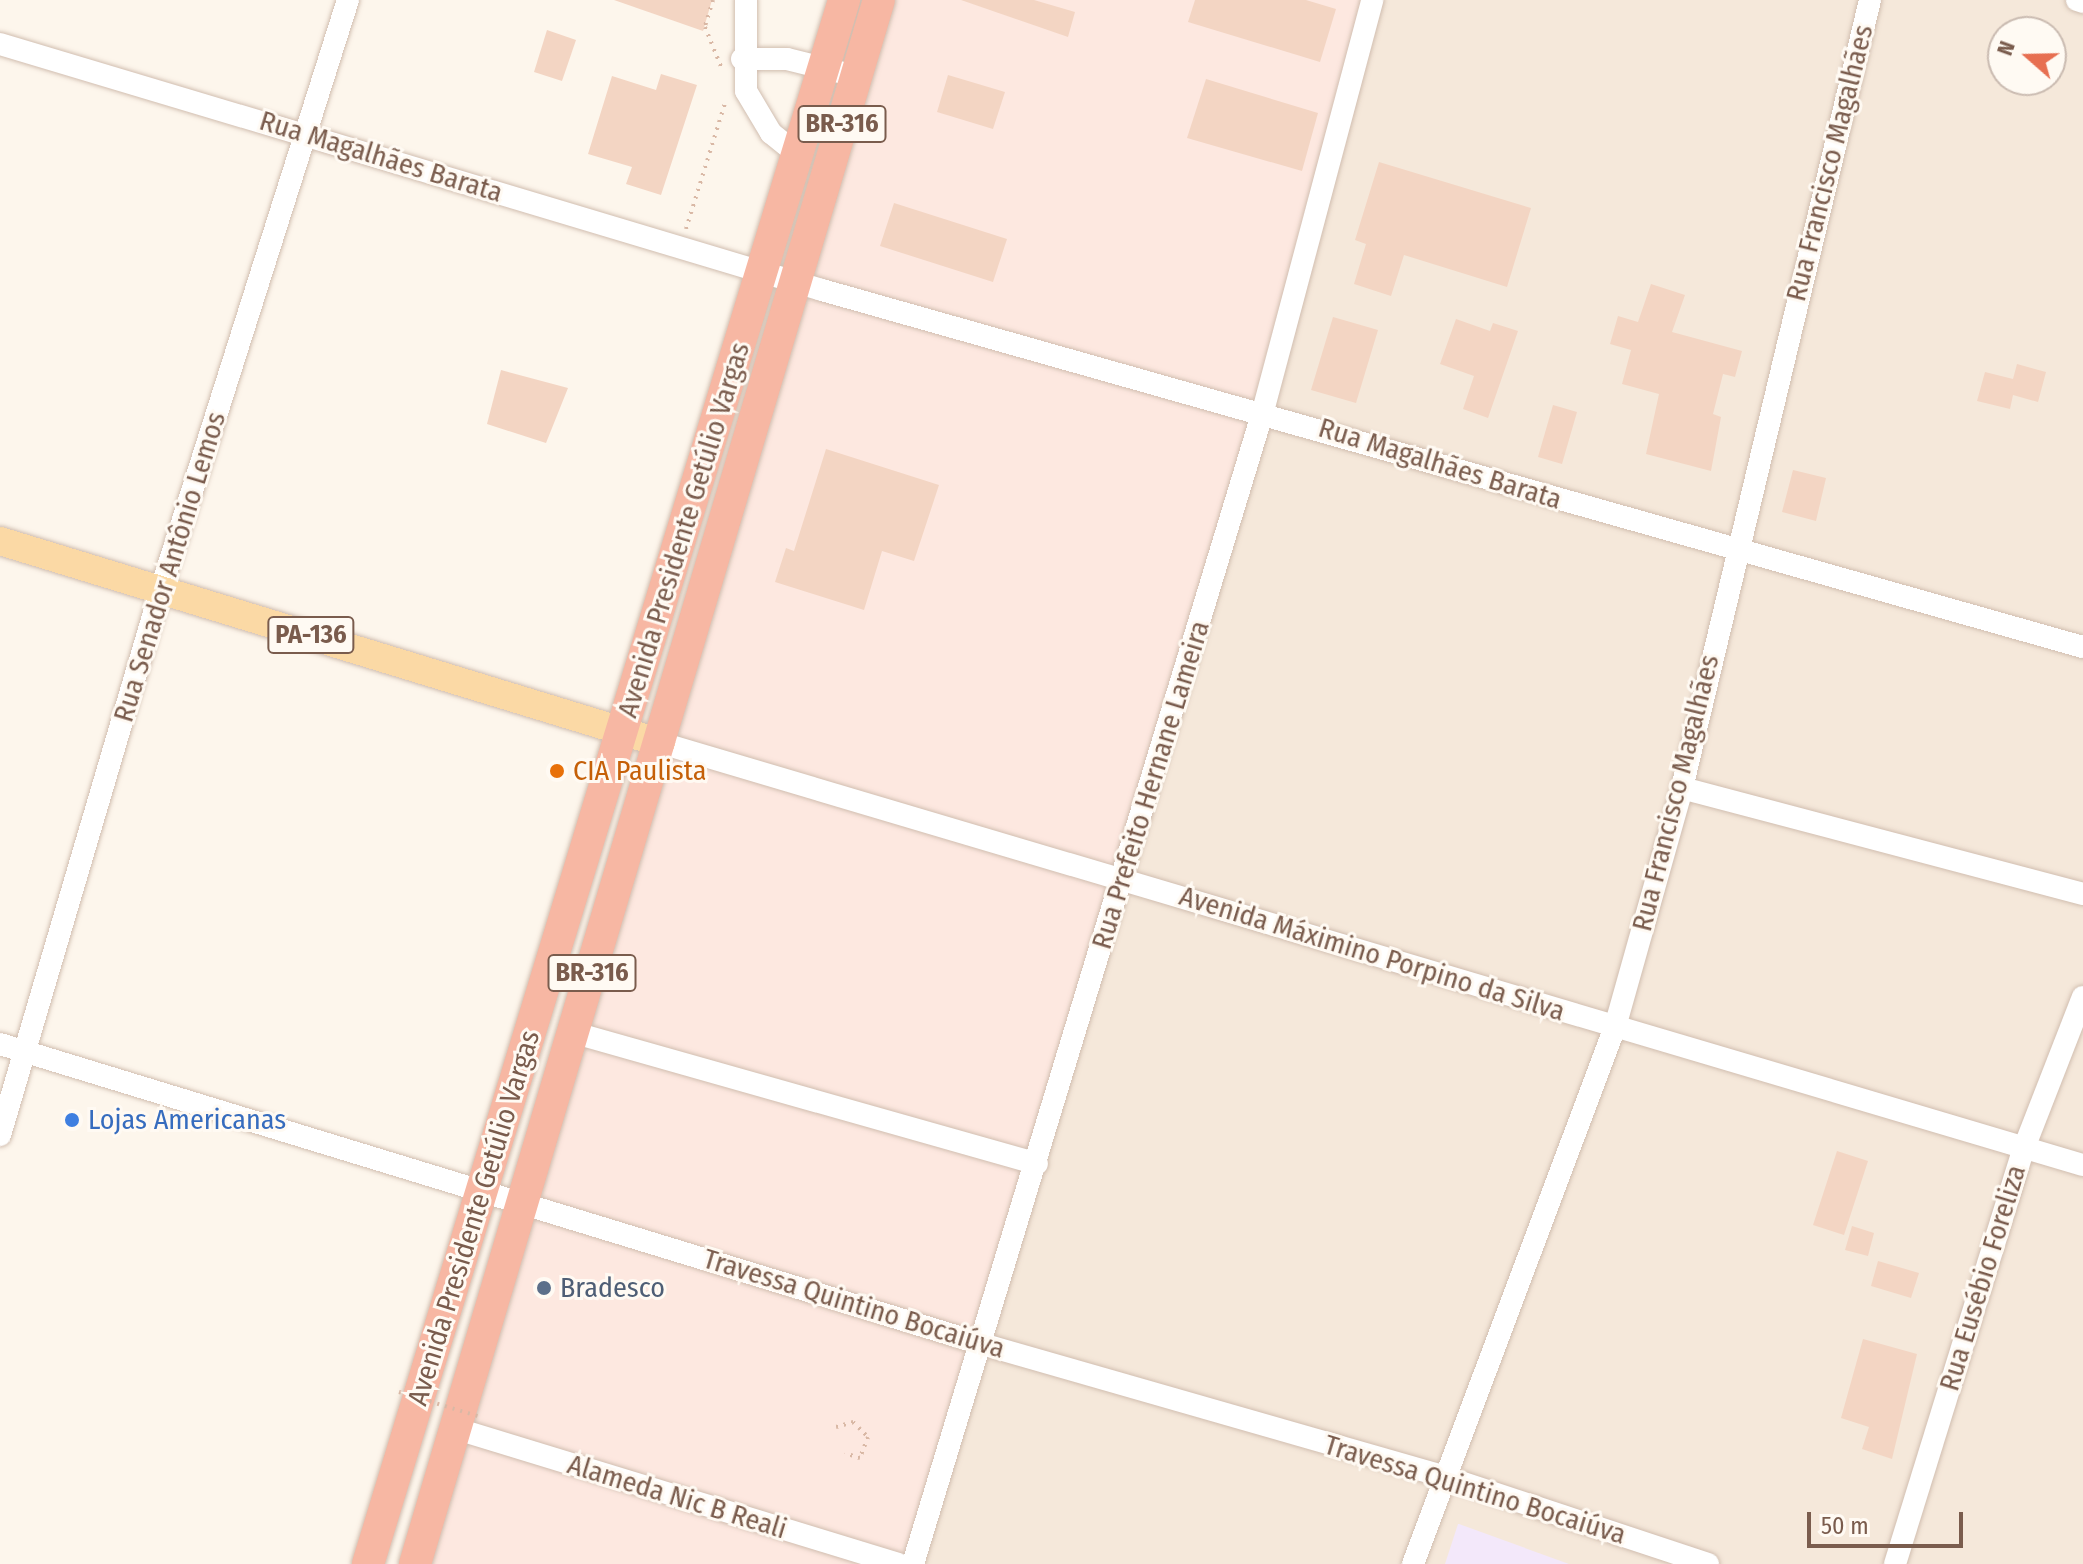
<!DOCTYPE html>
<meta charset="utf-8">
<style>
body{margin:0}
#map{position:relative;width:2083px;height:1564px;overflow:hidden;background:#fdf6ec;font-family:"Fira Sans Condensed",sans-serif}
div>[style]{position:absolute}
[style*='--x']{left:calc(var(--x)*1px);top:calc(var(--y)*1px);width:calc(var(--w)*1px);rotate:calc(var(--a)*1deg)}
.residential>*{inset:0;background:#f5e8da}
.commercial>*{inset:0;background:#fde8e0}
.education>*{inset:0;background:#f3e8fa}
.building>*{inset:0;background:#f3d5c3}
.path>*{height:4px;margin-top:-2px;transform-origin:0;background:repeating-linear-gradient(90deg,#d9b8a5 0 2px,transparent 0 8px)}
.roads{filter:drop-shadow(0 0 2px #d1beb0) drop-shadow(0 0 2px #d1beb0)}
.minor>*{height:22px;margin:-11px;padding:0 11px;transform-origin:11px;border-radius:11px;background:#fff}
.major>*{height:28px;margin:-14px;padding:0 14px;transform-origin:14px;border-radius:14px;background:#fbd9a5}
.highway>*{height:32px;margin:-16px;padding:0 16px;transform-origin:16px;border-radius:16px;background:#f7b7a3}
.path-bridge>*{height:4px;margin-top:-2px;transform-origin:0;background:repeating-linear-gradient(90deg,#d9b8a5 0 2px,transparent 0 8px)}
.dots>*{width:22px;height:22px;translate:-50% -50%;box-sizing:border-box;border:4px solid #fffaf3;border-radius:50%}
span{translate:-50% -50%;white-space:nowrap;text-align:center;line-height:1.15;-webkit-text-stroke:6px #fffaf3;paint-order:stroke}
.shield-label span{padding:2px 6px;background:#fffaf3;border:2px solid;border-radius:6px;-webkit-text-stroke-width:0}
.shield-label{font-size:26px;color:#7a5c4d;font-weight:700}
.street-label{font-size:28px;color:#7a5c4d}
.food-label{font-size:28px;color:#c56008}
.left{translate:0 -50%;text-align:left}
.shop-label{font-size:28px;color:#366cbe}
.service-label{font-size:28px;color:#4e5e75}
.north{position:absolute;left:1987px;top:16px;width:80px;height:80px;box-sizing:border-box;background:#fffaf3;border:2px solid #cabbb1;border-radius:50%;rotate:290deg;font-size:22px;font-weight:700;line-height:32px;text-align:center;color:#7a5c4d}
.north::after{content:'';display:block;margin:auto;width:28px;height:36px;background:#e76f51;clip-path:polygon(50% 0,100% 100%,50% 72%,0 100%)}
.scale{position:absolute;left:1807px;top:1512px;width:156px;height:36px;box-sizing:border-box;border:4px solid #7a5c4d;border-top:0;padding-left:10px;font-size:24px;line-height:28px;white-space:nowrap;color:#7a5c4d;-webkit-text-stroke:6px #fffaf3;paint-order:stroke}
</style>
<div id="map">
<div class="residential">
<div style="clip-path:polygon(evenodd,1363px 0,2083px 0,2083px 1564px,913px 1564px,1363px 0,2003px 32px,2051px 32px,2051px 80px,2003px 80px,2003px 32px)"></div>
</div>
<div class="commercial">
<div style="clip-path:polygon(895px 0,1371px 0,1259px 423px,914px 1564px,414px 1564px)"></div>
</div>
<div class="education">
<div style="clip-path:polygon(1458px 1524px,1459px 1524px,1569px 1564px,1445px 1564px)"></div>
</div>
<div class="building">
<div style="clip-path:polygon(614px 0,712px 0,703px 31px)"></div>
<div style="clip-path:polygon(961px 0,1034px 0,1075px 12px,1068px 37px)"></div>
<div style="clip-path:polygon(1195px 0,1306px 0,1336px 9px,1320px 62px,1188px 22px)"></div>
<div style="clip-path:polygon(547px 30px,576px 40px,562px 81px,534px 72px)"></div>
<div style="clip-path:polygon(661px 74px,697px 85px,661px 195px,626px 184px,632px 167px,588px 154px,612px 76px,656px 90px)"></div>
<div style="clip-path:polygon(948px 75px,1005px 92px,993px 129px,937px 112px)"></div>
<div style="clip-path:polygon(1206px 79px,1318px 113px,1302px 171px,1187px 138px)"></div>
<div style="clip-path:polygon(1379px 162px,1531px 208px,1507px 287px,1404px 255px,1391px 296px,1354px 284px,1366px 244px,1355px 240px)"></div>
<div style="clip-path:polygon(894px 203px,1007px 239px,993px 282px,880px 246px)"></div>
<div style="clip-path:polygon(1651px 284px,1685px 295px,1672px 332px,1742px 351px,1735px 377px,1723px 374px,1713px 414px,1721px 417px,1711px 471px,1646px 454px,1659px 394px,1622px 384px,1631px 350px,1610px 344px,1618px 316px,1638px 322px)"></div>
<div style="clip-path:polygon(1333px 317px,1378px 330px,1356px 403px,1311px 390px)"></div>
<div style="clip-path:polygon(1456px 319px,1490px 331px,1493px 323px,1518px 331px,1488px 418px,1463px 409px,1474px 376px,1440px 364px)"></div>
<div style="clip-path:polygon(2017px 364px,2046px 372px,2038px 402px,2013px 395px,2010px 409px,1977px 401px,1985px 372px,2013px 379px)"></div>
<div style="clip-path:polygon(501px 370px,568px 388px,546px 443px,487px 424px)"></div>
<div style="clip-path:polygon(1553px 405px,1577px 412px,1562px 464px,1538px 457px)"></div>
<div style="clip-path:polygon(826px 449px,939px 485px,914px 561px,882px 551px,864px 610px,775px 582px,786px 548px,794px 551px)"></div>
<div style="clip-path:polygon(1793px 470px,1826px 478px,1816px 521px,1782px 512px)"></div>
<div style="clip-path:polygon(1837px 1151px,1868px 1161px,1844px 1235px,1813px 1225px)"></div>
<div style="clip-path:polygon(1852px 1226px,1874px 1233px,1868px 1256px,1845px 1250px)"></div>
<div style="clip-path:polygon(1878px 1261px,1919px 1273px,1911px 1298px,1871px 1286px)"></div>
<div style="clip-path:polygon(1863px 1339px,1917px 1354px,1892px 1459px,1862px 1449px,1869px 1427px,1841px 1418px)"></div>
</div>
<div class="path">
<div style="--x:713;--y:0;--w:28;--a:107"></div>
<div style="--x:705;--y:27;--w:45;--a:68"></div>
<div style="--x:686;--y:229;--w:135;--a:-72.8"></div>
<div style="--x:836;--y:1427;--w:18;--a:-16"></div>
<div style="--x:853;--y:1422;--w:21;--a:45"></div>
<div style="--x:868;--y:1437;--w:22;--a:111"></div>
<div style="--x:860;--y:1458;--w:16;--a:-162"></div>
</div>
<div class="roads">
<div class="minor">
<div style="--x:746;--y:0;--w:91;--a:90"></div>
<div style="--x:746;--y:91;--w:49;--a:59.2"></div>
<div style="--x:771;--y:133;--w:35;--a:39"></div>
<div style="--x:2077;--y:0;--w:6;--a:18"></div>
<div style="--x:0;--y:44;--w:858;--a:16.66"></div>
<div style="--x:822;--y:290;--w:1311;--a:15.81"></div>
<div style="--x:742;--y:59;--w:45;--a:0"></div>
<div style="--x:787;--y:59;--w:70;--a:14"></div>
<div style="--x:661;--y:743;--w:1483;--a:16.53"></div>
<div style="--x:1682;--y:788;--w:415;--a:14.8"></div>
<div style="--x:575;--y:1033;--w:480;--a:15.8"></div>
<div style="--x:0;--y:1044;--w:1027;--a:16.99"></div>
<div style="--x:982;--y:1344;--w:482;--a:16"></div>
<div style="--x:1445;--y:1477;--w:277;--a:18.3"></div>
<div style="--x:0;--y:1135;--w:569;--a:-73.57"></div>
<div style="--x:161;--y:589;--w:618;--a:-72.39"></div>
<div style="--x:457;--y:1429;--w:461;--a:17"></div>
<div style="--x:913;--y:1564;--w:1205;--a:-73.11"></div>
<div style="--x:1263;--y:411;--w:425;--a:-75.1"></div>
<div style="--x:1413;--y:1564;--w:574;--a:-69.39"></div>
<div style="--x:1615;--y:1027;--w:248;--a:-74.3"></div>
<div style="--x:1682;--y:788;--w:810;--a:-76.58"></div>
<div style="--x:1895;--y:1564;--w:436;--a:-72.8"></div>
<div style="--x:2024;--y:1148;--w:162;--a:-68.7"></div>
</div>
<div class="major">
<div style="--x:0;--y:541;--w:691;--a:16.99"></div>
</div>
<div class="highway">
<div style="--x:368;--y:1564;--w:1635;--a:-73.07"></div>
<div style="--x:415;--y:1564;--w:1631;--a:-73.48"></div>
</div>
</div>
<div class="path-bridge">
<div style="--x:399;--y:1392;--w:86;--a:17"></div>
</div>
<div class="dots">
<div style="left:557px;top:771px;background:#e8710a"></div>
<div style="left:72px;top:1120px;background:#3f7fe0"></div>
<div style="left:544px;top:1288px;background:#5c6f8a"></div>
</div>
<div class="shield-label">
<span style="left:842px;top:124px">BR-316</span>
<span style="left:311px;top:635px">PA-136</span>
<span style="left:592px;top:973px">BR-316</span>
</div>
<div class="street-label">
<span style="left:381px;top:157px;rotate:17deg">Rua Magalhães Barata</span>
<span style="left:1830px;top:163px;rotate:-76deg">Rua Francisco Magalhães</span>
<span style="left:1440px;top:464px;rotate:17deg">Rua Magalhães Barata</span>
<span style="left:684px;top:530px;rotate:-73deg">Avenida Presidente Getúlio Vargas</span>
<span style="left:170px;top:567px;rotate:-73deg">Rua Senador Antônio Lemos</span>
<span style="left:1151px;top:785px;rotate:-73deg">Rua Prefeito Hernane Lameira</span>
<span style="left:1676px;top:793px;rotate:-76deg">Rua Francisco Magalhães</span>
<span style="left:1372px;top:954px;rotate:17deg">Avenida Máximino Porpino da Silva</span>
<span style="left:474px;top:1218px;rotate:-73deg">Avenida Presidente Getúlio Vargas</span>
<span style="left:1983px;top:1278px;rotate:-73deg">Rua Eusébio Foreliza</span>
<span style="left:854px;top:1304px;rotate:17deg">Travessa Quintino Bocaiúva</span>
<span style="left:1475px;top:1490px;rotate:17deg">Travessa Quintino Bocaiúva</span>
<span style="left:677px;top:1497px;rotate:17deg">Alameda Nic B Reali</span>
</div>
<div class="food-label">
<span class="left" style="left:573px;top:771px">CIA Paulista</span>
</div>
<div class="shop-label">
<span class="left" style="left:88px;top:1120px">Lojas Americanas</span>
</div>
<div class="service-label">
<span class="left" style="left:560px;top:1288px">Bradesco</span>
</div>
<div class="north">N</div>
<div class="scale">50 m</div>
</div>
